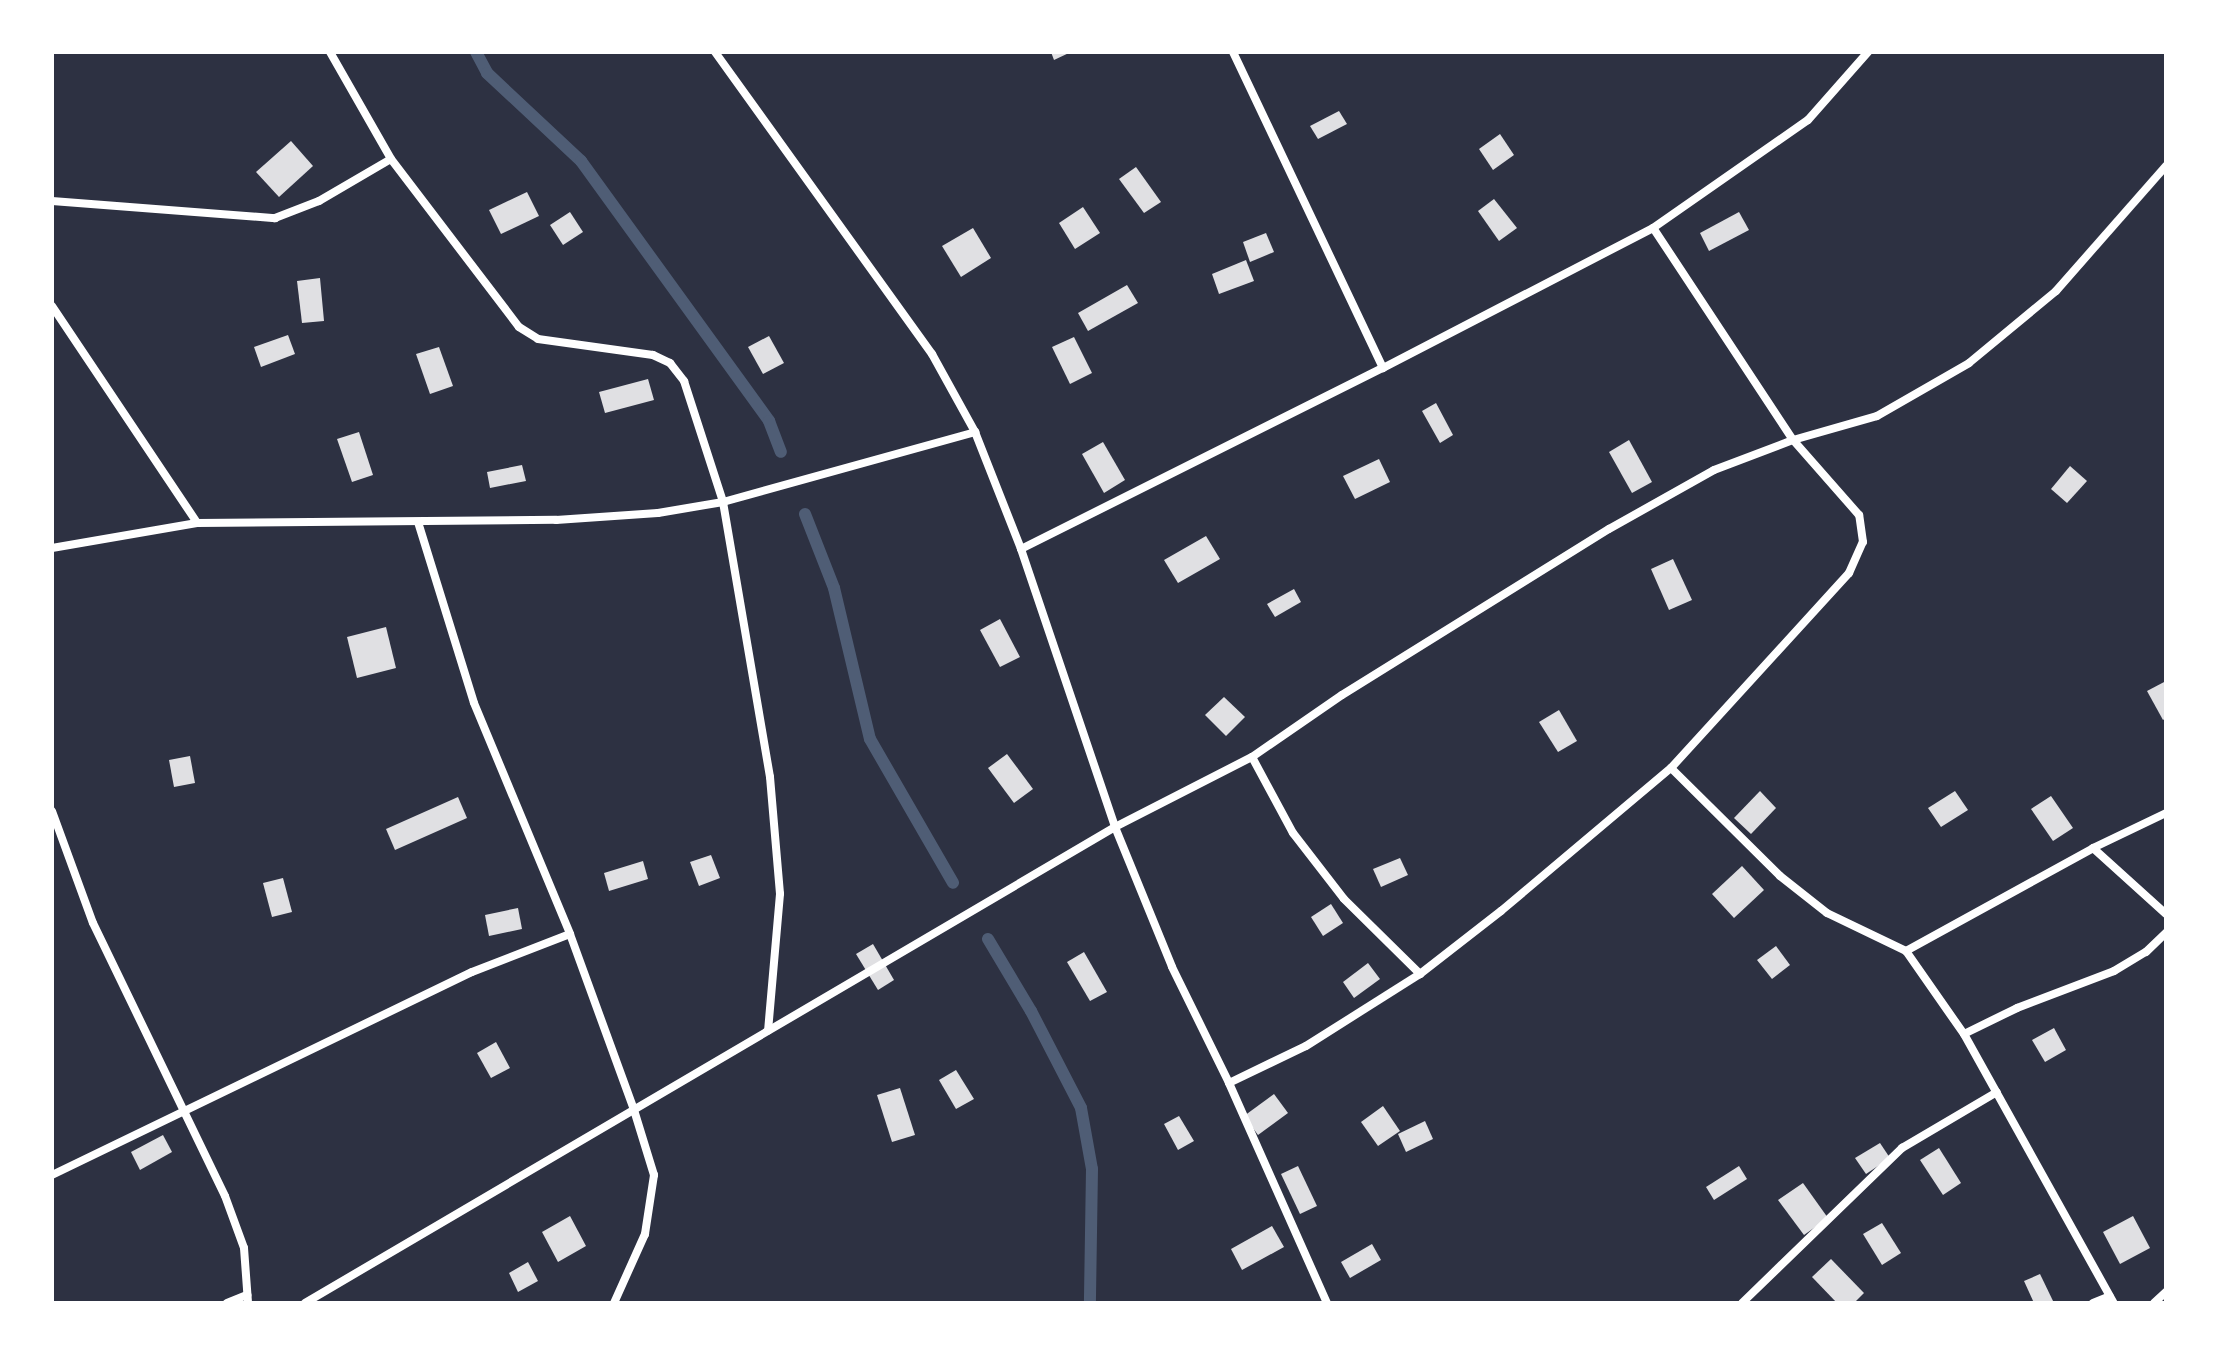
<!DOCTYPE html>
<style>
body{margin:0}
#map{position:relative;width:2218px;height:1355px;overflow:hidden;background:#2d3142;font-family:"Crimson Pro",serif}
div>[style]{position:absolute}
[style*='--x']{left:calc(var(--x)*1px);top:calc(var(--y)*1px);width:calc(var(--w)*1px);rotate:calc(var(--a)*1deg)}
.stream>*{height:12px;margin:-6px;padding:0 6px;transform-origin:6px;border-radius:6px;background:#4f5d75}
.building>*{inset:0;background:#e0e0e3}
.minor>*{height:8px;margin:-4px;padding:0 4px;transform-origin:4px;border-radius:4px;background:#fff}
span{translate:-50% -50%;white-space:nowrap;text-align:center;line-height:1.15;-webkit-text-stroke:6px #fff;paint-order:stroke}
.frame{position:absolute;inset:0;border:54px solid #fff;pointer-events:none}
</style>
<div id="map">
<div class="stream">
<div style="--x:476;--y:52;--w:24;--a:62"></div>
<div style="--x:487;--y:73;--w:129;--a:43.1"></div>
<div style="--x:581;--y:161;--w:321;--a:54.1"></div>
<div style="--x:769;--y:421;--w:33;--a:69"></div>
<div style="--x:805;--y:514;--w:79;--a:68.6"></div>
<div style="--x:834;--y:588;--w:155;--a:76.6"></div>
<div style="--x:870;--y:739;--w:166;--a:60"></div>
<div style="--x:988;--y:939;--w:84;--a:59.2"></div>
<div style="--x:1031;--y:1011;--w:109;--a:62.7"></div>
<div style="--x:1081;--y:1108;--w:62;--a:79.8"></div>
<div style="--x:1092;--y:1169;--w:134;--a:90.9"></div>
</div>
<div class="building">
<div style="clip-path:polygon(1051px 52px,1071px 52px,1054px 60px)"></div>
<div style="clip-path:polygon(1339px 111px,1347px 124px,1318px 139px,1310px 126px)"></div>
<div style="clip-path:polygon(1500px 134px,1514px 155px,1493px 170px,1479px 149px)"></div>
<div style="clip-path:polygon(291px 141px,313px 166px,279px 197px,256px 172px)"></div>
<div style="clip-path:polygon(1136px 167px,1161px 202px,1144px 213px,1119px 179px)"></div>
<div style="clip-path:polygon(527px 192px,539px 216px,501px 234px,489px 210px)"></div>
<div style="clip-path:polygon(1494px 199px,1517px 228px,1499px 241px,1478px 211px)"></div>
<div style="clip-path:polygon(1083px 207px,1100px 233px,1075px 249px,1059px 223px)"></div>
<div style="clip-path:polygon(570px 212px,583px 232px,563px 245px,550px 225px)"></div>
<div style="clip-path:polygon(1739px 212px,1749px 230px,1709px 251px,1700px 233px)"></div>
<div style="clip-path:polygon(973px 228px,991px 258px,961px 277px,942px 246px)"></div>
<div style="clip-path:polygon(1266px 233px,1274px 252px,1250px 262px,1243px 242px)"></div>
<div style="clip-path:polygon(1246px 260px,1254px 281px,1219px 294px,1212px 274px)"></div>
<div style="clip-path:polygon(320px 278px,324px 321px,302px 323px,297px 281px)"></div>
<div style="clip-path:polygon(1127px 285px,1138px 303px,1088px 331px,1078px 313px)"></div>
<div style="clip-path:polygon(288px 335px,295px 354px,261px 367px,254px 347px)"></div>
<div style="clip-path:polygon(769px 336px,784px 363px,763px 374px,748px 347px)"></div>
<div style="clip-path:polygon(1074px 337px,1092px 373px,1070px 384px,1052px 347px)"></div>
<div style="clip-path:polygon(439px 347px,453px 386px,430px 394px,416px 354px)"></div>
<div style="clip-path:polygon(648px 379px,654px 400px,605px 413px,599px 392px)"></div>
<div style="clip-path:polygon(1436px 403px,1453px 435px,1440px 443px,1422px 411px)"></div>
<div style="clip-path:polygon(359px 432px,373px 475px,352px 482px,337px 439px)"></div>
<div style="clip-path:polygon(1629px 440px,1652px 482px,1632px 493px,1609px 452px)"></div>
<div style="clip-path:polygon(1103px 442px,1125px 480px,1104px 493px,1082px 454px)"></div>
<div style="clip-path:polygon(1379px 459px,1390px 482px,1355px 499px,1343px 476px)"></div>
<div style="clip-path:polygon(522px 465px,526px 481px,490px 488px,487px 472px)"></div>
<div style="clip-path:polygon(2070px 466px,2087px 481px,2067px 503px,2051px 489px)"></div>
<div style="clip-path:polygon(1206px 536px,1220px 559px,1178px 583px,1164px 560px)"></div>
<div style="clip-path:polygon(1673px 559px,1692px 600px,1669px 610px,1651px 569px)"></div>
<div style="clip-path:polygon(1294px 589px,1301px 602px,1275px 617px,1267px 604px)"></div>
<div style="clip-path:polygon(1000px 619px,1020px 657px,1000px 667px,980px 630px)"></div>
<div style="clip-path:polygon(386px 627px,396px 668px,357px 678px,347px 637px)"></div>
<div style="clip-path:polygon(2166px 681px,2166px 718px,2163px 720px,2147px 691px)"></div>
<div style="clip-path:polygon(1224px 697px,1245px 717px,1226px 736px,1205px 715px)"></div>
<div style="clip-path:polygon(1559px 710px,1577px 741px,1558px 752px,1539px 722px)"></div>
<div style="clip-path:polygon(1007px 754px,1033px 789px,1014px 803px,988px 768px)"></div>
<div style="clip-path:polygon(190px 756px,195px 783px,174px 787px,169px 760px)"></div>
<div style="clip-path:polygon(1760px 791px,1776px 808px,1751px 834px,1734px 818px)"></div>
<div style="clip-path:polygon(1955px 791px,1968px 810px,1941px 827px,1928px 808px)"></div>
<div style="clip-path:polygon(2051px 796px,2073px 828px,2053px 841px,2031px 809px)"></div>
<div style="clip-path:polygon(458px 797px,467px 818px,395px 850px,386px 829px)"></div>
<div style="clip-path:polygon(711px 855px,720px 878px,699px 886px,690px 862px)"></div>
<div style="clip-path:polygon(1400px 858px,1408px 875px,1381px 887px,1373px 869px)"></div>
<div style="clip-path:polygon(643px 861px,648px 879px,609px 891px,604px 873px)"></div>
<div style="clip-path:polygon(1742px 866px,1764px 890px,1734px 918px,1712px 894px)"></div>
<div style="clip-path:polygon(283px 878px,292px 912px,272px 917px,263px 883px)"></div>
<div style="clip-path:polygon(1331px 904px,1343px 923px,1323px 936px,1311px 917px)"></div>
<div style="clip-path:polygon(518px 908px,522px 929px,489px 936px,485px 915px)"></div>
<div style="clip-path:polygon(873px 944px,894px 980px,878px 990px,856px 954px)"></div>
<div style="clip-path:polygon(1776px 946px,1790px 965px,1772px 979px,1757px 960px)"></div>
<div style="clip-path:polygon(1084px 952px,1107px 992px,1090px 1001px,1067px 962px)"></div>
<div style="clip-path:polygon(1368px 963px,1380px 979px,1354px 998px,1343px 982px)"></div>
<div style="clip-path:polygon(2054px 1028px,2066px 1050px,2045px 1062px,2032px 1040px)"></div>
<div style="clip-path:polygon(496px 1042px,510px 1068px,491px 1078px,477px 1053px)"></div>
<div style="clip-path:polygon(956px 1070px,974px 1099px,956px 1109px,939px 1080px)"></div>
<div style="clip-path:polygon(900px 1088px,915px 1135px,892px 1142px,877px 1095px)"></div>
<div style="clip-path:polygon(1274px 1094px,1288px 1113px,1258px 1135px,1244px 1116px)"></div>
<div style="clip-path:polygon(1383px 1106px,1400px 1131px,1378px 1146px,1361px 1122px)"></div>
<div style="clip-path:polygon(1179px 1116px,1194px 1141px,1178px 1150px,1164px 1124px)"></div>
<div style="clip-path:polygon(1425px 1121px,1433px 1139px,1406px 1152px,1398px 1134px)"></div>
<div style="clip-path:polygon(163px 1135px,172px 1152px,140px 1170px,131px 1152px)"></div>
<div style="clip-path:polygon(1880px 1143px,1890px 1158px,1866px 1174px,1855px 1158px)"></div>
<div style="clip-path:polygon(1939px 1148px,1961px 1183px,1943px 1195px,1920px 1160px)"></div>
<div style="clip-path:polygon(1298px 1166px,1317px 1206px,1300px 1214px,1281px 1174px)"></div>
<div style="clip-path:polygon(1739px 1166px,1747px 1179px,1714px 1200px,1706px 1187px)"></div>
<div style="clip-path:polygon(1803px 1183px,1828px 1218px,1804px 1235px,1778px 1200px)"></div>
<div style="clip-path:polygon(570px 1216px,586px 1246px,558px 1262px,542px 1232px)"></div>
<div style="clip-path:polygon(2133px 1216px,2150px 1248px,2120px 1264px,2103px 1232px)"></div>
<div style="clip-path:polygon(1882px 1223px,1901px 1253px,1882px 1265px,1863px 1234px)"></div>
<div style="clip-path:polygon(1272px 1226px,1284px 1247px,1242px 1270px,1231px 1249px)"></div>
<div style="clip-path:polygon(1372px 1244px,1381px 1260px,1350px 1278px,1341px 1262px)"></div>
<div style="clip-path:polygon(1831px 1259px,1864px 1293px,1854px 1303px,1837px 1303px,1812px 1277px)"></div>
<div style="clip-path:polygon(528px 1262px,538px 1281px,518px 1292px,509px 1273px)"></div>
<div style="clip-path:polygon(2040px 1274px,2054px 1303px,2034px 1303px,2024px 1281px)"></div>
</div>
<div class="minor">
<div style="--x:330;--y:52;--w:123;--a:60.3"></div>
<div style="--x:391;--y:159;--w:211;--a:52.7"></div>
<div style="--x:519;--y:327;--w:22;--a:32"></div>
<div style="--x:538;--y:339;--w:116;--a:7.9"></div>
<div style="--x:653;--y:355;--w:19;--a:25"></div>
<div style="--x:670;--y:363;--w:23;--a:52"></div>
<div style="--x:684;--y:381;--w:127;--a:72.1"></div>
<div style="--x:723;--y:502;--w:279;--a:80.3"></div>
<div style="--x:770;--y:777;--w:117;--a:85.1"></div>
<div style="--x:780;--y:894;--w:137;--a:95"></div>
<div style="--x:715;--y:52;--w:372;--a:54.3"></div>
<div style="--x:932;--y:354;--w:89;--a:61.1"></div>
<div style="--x:975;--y:432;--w:126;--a:68.5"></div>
<div style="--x:1021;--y:549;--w:293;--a:71.3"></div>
<div style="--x:1115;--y:827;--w:151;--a:67.8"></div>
<div style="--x:1172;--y:967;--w:129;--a:63.8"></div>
<div style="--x:1229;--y:1083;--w:241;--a:66"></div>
<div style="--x:1233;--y:52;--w:350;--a:64.6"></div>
<div style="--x:52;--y:201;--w:224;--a:4.4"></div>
<div style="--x:275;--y:218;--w:47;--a:-21.1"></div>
<div style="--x:319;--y:201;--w:83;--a:-30.3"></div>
<div style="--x:52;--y:306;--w:261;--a:56.2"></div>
<div style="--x:418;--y:522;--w:189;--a:72.8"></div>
<div style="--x:474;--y:703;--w:250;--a:67.4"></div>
<div style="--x:570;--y:934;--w:187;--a:70"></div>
<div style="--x:634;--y:1110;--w:68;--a:72.9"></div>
<div style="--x:654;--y:1175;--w:60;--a:98.7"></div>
<div style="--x:645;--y:1234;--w:76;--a:114.2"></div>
<div style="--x:52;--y:548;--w:147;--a:-9.8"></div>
<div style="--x:197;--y:523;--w:359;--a:-0.5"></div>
<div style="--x:556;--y:520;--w:102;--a:-3.9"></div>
<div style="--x:658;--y:513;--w:66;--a:-9.6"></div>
<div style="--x:723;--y:502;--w:262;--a:-15.5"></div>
<div style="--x:1021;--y:549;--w:405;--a:-26.6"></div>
<div style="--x:1383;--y:368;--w:304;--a:-27.4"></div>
<div style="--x:1653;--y:228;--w:189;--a:-34.9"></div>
<div style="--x:1808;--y:120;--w:91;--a:-48.6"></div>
<div style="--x:1252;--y:757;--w:86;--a:61.7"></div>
<div style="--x:1293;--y:833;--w:83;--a:52.3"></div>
<div style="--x:1344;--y:899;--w:107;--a:44.6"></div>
<div style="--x:1671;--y:768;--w:153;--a:44.7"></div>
<div style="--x:1780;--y:876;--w:60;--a:38.2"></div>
<div style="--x:1827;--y:913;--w:88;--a:25.7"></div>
<div style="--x:1906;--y:951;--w:101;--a:55.1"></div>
<div style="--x:1964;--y:1034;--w:308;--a:60.9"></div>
<div style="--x:52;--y:811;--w:119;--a:69.9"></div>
<div style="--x:93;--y:923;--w:303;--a:64.2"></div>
<div style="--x:225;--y:1196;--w:55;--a:69.9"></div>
<div style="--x:244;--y:1248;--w:55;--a:85.8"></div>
<div style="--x:2093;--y:848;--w:98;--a:42.1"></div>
<div style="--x:1906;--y:951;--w:213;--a:-28.8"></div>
<div style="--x:2093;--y:848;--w:81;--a:-25.6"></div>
<div style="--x:1964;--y:1034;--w:59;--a:-26.1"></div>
<div style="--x:2017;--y:1008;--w:104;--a:-20.9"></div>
<div style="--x:2114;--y:971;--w:37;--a:-31"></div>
<div style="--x:2146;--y:952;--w:28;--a:-44"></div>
<div style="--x:1229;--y:1083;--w:85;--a:-25.7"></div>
<div style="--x:1306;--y:1046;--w:135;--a:-32.3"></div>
<div style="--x:1420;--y:974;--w:103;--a:-37.9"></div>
<div style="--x:1501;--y:911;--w:222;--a:-40.1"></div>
<div style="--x:1671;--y:768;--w:264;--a:-47.6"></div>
<div style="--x:1849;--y:573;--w:34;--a:-66"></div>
<div style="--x:1863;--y:542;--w:27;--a:-98"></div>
<div style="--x:1859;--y:515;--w:100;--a:-131.3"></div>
<div style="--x:1793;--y:440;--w:254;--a:-123.4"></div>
<div style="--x:52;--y:1175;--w:466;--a:-25.8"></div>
<div style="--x:472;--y:972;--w:105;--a:-21.2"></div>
<div style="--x:227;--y:1303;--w:22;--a:-22"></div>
<div style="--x:305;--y:1303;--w:940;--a:-30.44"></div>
<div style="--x:1115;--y:827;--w:154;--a:-27.1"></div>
<div style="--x:1252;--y:757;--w:109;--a:-34.6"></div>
<div style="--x:1342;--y:695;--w:314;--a:-31.9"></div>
<div style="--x:1609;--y:529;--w:120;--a:-29.3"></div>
<div style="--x:1714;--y:470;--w:85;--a:-20.8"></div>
<div style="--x:1793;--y:440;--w:87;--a:-15.9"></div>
<div style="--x:1877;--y:416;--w:106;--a:-29.9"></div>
<div style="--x:1969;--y:363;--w:113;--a:-39.6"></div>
<div style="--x:2056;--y:291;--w:167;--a:-48.7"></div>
<div style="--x:1742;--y:1303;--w:223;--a:-44.1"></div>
<div style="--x:1902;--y:1148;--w:110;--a:-30.5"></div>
<div style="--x:2093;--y:1303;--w:18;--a:-22"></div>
<div style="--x:2154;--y:1303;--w:16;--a:-43"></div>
</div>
<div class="frame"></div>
</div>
